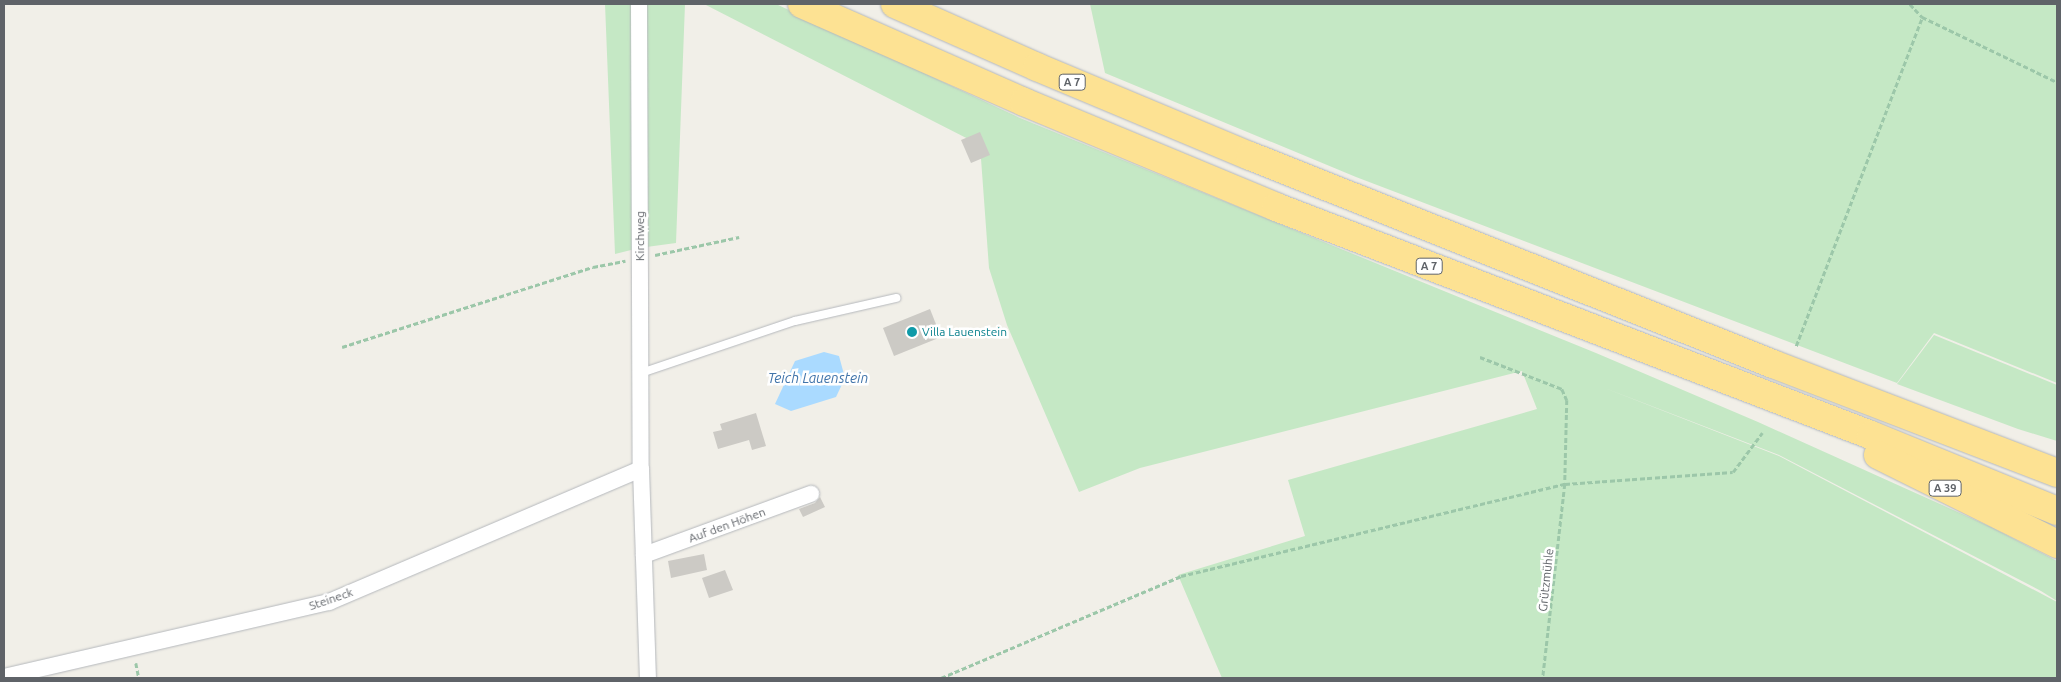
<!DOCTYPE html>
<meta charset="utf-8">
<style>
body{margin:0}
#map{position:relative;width:2061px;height:682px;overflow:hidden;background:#f1efe8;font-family:Ubuntu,sans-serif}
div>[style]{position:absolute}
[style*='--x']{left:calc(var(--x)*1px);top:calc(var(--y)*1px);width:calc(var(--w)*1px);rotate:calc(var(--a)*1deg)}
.green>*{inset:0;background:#c5e8c5}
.water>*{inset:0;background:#aadaff}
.building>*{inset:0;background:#cccac5}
.path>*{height:2.5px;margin-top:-1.25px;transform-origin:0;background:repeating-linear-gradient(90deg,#9cc7a9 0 5px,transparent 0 7.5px)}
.roads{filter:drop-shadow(0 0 1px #b5b8bc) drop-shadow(0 0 1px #b5b8bc)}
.service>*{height:8px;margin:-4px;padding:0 4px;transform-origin:4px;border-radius:4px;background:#fff}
.minor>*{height:16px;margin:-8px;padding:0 8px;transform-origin:8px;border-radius:8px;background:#fff}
.motorway>*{height:28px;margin:-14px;padding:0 14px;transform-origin:14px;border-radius:14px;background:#fde293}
.dots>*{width:14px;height:14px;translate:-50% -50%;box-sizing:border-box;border:2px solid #fff;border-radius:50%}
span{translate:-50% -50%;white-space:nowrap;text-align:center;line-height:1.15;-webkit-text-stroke:5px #fff;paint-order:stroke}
.shield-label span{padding:1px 4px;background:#fff;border:1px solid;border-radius:4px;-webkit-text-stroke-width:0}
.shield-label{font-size:11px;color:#5f6368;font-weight:700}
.street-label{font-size:12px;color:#5f6368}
.culture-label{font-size:12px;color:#0d838f}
.left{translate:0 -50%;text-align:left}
.water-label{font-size:14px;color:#4174aa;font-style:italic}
.frame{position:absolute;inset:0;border:5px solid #5f6368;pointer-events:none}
</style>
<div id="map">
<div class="green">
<div style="clip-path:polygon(605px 4px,685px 4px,676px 243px,639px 248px,615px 254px)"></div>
<div style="clip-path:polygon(704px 4px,776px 4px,1020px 118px,1596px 353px,1758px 422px,1991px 527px,2057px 561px,2057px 601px,2041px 591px,1779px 455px,1602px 387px,1779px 456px,2057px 602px,2057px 678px,1222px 678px,1178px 575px,1305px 536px,1288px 480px,1537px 409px,1522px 371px,1140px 468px,1079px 492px,1007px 325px,989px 268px,980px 145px)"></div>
<div style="clip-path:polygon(1090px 4px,2057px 4px,2057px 383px,1934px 333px,1897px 383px,1356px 177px,1105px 73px)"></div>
<div style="clip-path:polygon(1934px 335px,2057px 385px,2057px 441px,2018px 429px,1897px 384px)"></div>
</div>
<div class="water">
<div style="clip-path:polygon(824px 352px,839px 356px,845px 378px,836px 397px,791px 411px,775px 404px,795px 361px)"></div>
</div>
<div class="building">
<div style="clip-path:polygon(980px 132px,990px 155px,971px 163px,961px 140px)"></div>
<div style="clip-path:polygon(930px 309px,941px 337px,894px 356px,883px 328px)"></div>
<div style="clip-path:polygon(756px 413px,766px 446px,752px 450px,749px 440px,718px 449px,713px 432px,722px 430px,720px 424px)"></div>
<div style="clip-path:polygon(820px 497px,825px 507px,803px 517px,799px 509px,815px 503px)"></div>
<div style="clip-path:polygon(704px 554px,707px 570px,671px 578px,668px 561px)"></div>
<div style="clip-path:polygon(725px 570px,733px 590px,709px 598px,702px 578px)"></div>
</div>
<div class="path">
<div style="--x:1910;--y:4;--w:18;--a:47"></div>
<div style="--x:1922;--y:17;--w:150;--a:25.7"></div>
<div style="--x:655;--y:255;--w:86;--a:-12.1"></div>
<div style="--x:1796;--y:346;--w:352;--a:-69"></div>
<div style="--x:342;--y:347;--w:263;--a:-17.7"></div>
<div style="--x:593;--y:267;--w:33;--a:-11"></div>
<div style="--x:1480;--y:357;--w:88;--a:21.3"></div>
<div style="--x:1562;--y:389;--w:12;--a:66"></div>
<div style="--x:1567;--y:400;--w:84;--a:91.4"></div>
<div style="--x:1565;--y:484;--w:195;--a:96.5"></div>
<div style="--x:136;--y:663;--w:15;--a:79"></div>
<div style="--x:941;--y:678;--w:261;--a:-23"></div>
<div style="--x:1181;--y:576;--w:395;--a:-13.5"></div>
<div style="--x:1565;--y:484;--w:168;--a:-4.1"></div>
<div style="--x:1733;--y:472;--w:49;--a:-53.4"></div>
</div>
<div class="roads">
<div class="service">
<div style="--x:641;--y:373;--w:163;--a:-18.7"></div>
<div style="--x:795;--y:321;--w:104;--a:-12.8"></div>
</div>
<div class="minor">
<div style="--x:639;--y:4;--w:465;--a:89.8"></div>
<div style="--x:641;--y:469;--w:209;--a:88.1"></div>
<div style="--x:644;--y:555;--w:178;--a:-20.1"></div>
<div style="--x:4;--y:677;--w:334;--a:-13"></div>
<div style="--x:329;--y:602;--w:339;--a:-23.1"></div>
</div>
<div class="motorway">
<div style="--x:802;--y:4;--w:243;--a:23.8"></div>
<div style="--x:1024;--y:102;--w:273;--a:22.6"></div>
<div style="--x:1276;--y:207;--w:637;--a:20.97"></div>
<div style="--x:1871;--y:435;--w:201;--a:22.2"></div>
<div style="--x:895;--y:4;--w:155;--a:23.9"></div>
<div style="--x:1037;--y:67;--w:231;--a:22.7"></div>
<div style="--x:1250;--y:156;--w:563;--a:21.69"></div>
<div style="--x:1773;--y:364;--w:304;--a:21"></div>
<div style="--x:1878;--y:455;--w:200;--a:26.4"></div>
</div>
</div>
<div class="dots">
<div style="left:912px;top:332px;background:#0f9aa8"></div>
</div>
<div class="shield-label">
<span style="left:1072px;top:82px">A 7</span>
<span style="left:1429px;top:266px">A 7</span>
<span style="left:1945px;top:488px">A 39</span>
</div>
<div class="street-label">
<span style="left:640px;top:236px;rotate:-90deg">Kirchweg</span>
<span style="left:727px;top:525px;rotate:-20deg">Auf den Höhen</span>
<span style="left:1546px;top:580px;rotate:-84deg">Grützmühle</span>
<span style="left:331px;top:599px;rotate:-19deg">Steineck</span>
</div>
<div class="culture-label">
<span class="left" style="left:922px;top:332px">Villa Lauenstein</span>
</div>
<div class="water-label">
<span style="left:818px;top:378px">Teich Lauenstein</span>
</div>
<div class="frame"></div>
</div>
